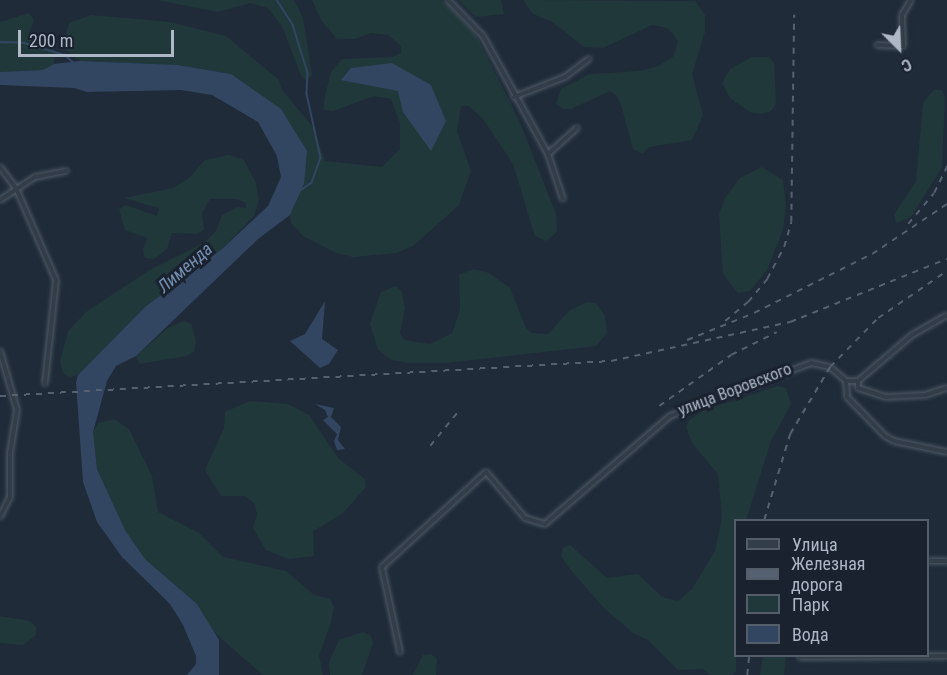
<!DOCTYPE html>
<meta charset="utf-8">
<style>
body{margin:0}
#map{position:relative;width:947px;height:675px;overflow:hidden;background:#1f2b39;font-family:"Roboto Condensed",sans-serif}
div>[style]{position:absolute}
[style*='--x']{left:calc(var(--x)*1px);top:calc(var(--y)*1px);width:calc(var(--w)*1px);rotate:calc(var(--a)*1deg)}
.green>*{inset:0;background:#21383a}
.water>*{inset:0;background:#324662}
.stream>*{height:1.5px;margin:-0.75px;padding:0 0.75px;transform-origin:0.75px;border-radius:0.75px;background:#324662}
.roads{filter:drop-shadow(0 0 2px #505a67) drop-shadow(0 0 2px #505a67)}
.street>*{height:4px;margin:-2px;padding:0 2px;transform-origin:2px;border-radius:2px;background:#333d49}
.rail>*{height:1.5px;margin-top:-0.75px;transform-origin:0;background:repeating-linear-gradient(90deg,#556171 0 6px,transparent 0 12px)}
span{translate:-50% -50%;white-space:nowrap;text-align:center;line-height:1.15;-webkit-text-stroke:6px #19222e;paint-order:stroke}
.street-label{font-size:16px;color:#adb7c6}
.water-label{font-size:18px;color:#748eb0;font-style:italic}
.legend{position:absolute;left:734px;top:519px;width:195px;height:138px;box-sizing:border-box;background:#19222e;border:2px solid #545e6b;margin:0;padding:8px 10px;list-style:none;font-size:18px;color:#adb7c6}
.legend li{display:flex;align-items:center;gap:12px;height:30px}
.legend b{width:30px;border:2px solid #545e6b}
.north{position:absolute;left:869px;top:18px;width:60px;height:60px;-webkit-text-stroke:4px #19222e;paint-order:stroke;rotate:156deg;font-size:16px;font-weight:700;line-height:24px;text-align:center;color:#adb7c6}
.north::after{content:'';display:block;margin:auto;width:21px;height:27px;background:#adb7c6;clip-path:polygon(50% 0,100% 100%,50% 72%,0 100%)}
.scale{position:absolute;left:18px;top:30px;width:156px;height:27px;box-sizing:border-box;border:3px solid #adb7c6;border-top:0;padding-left:8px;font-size:18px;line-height:21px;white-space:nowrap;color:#adb7c6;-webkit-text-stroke:4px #19222e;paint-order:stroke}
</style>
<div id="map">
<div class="green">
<div style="clip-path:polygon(157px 0,294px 0,303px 18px,312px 75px,307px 81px,301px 76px,283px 28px,268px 8px,250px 3px,218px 12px)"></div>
<div style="clip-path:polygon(312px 0,442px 0,475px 33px,519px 120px,556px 214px,557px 232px,546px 241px,535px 236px,513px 164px,483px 119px,469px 106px,461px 106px,457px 131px,471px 171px,459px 205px,413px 246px,396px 253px,353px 257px,336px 253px,303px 236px,291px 223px,290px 215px,304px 184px,231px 74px,178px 65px,80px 61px,62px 46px,69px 23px,91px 15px,170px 22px,226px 36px,279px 80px,282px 90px,313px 127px,325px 161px,382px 167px,400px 149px,400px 123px,391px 99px,374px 96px,333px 111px,324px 110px,324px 101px,331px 72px,342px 59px,393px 57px,401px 53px,401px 46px,388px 35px,371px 33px,355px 39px,337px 39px,321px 20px)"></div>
<div style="clip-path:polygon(458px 0,501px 0,504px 14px,476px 17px)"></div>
<div style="clip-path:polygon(523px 0,695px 1px,705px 15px,705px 32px,692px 74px,703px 115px,692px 140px,649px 147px,643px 154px,633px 149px,622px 108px,617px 96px,610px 91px,571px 109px,563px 109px,556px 104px,561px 89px,590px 74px,640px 71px,658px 66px,673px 57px,678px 41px,668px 28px,652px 25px,603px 48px,584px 47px,551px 21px,533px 14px)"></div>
<div style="clip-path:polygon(29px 13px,34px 20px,28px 36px,55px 50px,54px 64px,43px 70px,0 72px,0 22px)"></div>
<div style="clip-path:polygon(752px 57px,769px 57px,774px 63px,776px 104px,771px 111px,760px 114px,750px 112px,730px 98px,722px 83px,730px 69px)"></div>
<div style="clip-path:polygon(934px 90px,942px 90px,945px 98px,942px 167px,911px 217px,896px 223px,894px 215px,916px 181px,923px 103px)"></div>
<div style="clip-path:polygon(229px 155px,244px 160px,256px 183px,259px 200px,254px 216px,222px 249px,145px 307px,78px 375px,69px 377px,63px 373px,60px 362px,68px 331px,86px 312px,148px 271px,204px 243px,216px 231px,222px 215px,238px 207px,246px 208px,246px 203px,236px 199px,210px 199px,202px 213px,204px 230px,197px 234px,172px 233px,167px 249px,154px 259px,145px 258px,143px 250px,147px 238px,125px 230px,119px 209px,126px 205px,157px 216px,159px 208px,124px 198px,173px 188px,188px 179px,205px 160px)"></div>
<div style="clip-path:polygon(762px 167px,783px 180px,786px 204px,783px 230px,767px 270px,750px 291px,738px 293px,723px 274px,719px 214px,725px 198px,740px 178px)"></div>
<div style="clip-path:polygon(474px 269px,489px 273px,510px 288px,526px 328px,532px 333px,548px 334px,570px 310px,587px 302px,596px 303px,605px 316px,607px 333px,596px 346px,446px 363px,409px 363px,392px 360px,378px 350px,370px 324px,381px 292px,396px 286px,402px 292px,405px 308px,400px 333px,404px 340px,430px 344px,452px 333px,460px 309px,459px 275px)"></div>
<div style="clip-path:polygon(184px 321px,192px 325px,196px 342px,194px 351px,187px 356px,139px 364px,136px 356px,168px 328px)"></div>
<div style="clip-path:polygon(777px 386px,786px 388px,791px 404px,771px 441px,746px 520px,736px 520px,736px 671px,732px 675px,710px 675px,703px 669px,678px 670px,648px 640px,633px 633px,604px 608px,570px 569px,561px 556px,563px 548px,570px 545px,607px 578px,638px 574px,662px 597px,678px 601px,692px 589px,715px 551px,722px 517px,718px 474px,692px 443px,686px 427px,689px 420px,703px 411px)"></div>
<div style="clip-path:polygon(250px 401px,288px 404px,309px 415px,338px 458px,365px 479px,366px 487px,342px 514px,313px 531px,314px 556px,289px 559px,266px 550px,253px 528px,257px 514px,255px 504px,245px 496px,221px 496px,205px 470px,224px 428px,225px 412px)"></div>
<div style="clip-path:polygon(114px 419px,129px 429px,152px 476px,158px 512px,199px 533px,223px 557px,286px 571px,314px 595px,330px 599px,334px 607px,331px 623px,319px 655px,323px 675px,263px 675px,215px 633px,197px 604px,145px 559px,125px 530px,97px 469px,93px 432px,98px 423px)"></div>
<div style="clip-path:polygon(0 616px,30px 621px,36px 627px,36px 635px,23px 645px,0 643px)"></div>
<div style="clip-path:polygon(363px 632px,371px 636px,373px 643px,362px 675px,330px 675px,329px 662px,339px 640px)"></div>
<div style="clip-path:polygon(431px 654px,437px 659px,436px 675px,413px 675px,423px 655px)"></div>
<div style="clip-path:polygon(763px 656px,786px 656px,784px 675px,760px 675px)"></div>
</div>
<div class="water">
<div style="clip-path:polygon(80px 61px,178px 65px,231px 74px,281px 109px,307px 151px,304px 184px,290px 215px,258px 239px,136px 356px,116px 366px,107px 381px,93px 432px,97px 469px,125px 530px,145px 559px,197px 604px,219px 640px,219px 675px,187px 675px,196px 664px,196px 656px,183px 625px,170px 604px,122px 557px,97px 522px,83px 482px,76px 383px,78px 375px,145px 307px,222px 249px,268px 206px,281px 177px,277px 156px,258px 122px,212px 95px,181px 90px,87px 92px,74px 88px,0 85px,0 72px,43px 70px,54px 64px)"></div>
<div style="clip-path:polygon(392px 63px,431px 85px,446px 121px,431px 151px,403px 112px,398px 91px,341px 80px,351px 68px)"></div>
<div style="clip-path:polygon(325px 301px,322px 339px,338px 350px,329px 364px,320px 368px,290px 341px,305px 334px)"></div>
<div style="clip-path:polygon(315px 404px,334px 408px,331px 417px,341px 427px,338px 440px,345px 449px,337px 450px,334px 441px,337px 434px,323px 420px,328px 417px,325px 410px)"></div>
</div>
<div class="stream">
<div style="--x:277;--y:0;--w:30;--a:57"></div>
<div style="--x:293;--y:25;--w:50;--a:72.6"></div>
<div style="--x:308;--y:73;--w:21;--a:93"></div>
<div style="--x:307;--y:94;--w:66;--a:77.7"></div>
<div style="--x:321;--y:158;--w:27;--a:110"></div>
<div style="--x:312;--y:183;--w:16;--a:145"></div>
<div style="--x:0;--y:42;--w:24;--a:2"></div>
<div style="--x:24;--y:43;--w:43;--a:16.3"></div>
<div style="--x:65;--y:55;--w:11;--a:41"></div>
</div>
<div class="roads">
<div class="street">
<div style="--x:448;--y:0;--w:50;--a:45.8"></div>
<div style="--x:483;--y:36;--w:135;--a:61.2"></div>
<div style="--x:548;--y:154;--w:47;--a:71.6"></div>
<div style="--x:877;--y:45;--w:26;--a:2"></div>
<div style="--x:903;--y:46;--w:31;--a:-92"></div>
<div style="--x:902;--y:15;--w:17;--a:-59"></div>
<div style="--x:514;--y:97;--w:55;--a:-21.4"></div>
<div style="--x:565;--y:77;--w:30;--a:-37"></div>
<div style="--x:548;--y:154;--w:39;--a:-42"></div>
<div style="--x:0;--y:167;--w:26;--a:53"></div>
<div style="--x:16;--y:188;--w:100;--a:66.5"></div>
<div style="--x:56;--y:280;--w:104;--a:96.1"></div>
<div style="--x:0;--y:200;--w:42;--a:-33.3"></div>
<div style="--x:35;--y:177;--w:32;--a:-11"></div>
<div style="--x:0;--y:351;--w:61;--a:73.9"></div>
<div style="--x:17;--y:410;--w:44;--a:99.2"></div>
<div style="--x:10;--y:453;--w:44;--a:90"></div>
<div style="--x:10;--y:497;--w:22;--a:117"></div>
<div style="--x:846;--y:381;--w:16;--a:86"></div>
<div style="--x:847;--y:397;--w:54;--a:45.7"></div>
<div style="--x:885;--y:436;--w:10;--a:29"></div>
<div style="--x:894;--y:441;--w:54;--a:11.7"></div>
<div style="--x:858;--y:381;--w:7;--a:90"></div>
<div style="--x:858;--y:388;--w:29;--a:18"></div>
<div style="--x:886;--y:397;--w:39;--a:-3"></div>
<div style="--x:925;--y:395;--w:23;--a:-18"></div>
<div style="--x:928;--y:561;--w:19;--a:0"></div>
<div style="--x:400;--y:652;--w:87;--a:-102"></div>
<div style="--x:382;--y:567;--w:141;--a:-42.4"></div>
<div style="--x:486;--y:472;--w:60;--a:49.7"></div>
<div style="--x:525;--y:518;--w:21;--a:17"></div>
<div style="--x:545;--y:524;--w:165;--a:-40.8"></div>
<div style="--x:670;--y:416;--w:151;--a:-20.6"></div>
<div style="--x:811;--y:363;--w:19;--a:12"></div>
<div style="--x:830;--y:367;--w:21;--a:41"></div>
<div style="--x:846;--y:381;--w:12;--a:0"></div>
<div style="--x:858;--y:381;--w:71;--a:-40.4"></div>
<div style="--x:912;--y:335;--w:40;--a:-29.7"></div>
<div style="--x:800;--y:657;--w:147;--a:-0.4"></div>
</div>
</div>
<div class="rail">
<div style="--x:908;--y:224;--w:40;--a:-50"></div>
<div style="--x:934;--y:193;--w:30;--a:-64"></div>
<div style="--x:725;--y:321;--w:30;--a:-40"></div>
<div style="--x:748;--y:302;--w:30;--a:-50"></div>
<div style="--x:767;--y:279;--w:36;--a:-62"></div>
<div style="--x:784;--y:247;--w:26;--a:-74"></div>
<div style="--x:791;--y:222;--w:207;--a:-89.2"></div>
<div style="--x:687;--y:340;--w:72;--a:-21.9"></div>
<div style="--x:754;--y:313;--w:132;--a:-26.6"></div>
<div style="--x:872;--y:254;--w:90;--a:-33.7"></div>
<div style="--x:0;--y:396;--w:612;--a:-3.28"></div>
<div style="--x:611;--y:361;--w:183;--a:-12.3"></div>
<div style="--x:790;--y:322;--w:169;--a:-21.9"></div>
<div style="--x:659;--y:406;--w:88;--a:-35.3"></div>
<div style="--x:731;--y:355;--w:51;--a:-26.6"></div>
<div style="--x:430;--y:446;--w:43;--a:-50.7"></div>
<div style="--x:764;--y:520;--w:90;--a:-73.2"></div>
<div style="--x:790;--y:434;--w:78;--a:-59.2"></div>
<div style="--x:830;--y:367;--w:69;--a:-45.6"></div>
<div style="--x:878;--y:318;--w:83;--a:-34.3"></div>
<div style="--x:747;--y:675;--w:19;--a:-84"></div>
</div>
<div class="street-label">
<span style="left:735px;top:390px;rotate:-21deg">улица Воровского</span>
</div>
<div class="water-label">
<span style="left:185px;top:268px;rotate:-41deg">Лименда</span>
</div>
<ul class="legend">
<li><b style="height:8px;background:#333d49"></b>Улица</li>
<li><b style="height:8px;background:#556171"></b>Железная дорога</li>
<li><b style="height:16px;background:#21383a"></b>Парк</li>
<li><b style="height:16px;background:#324662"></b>Вода</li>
</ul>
<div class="north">С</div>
<div class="scale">200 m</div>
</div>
